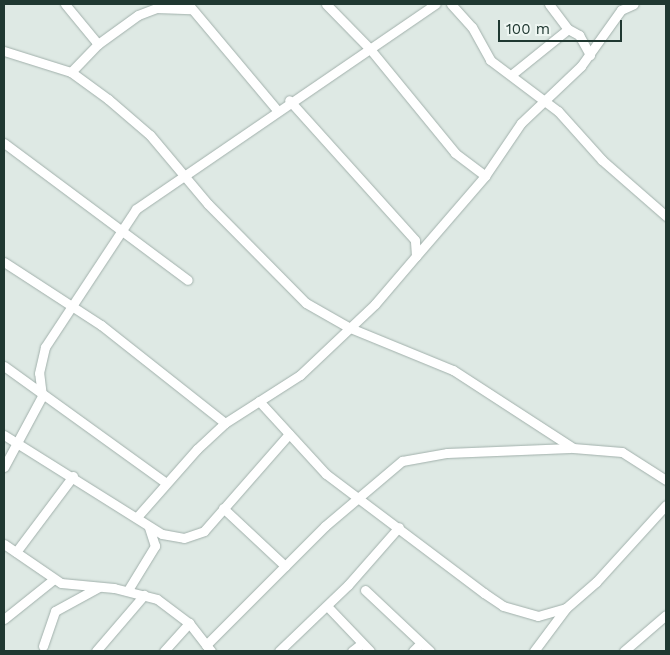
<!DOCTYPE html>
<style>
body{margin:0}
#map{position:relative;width:670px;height:655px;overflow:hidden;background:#dee9e4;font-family:"Work Sans",sans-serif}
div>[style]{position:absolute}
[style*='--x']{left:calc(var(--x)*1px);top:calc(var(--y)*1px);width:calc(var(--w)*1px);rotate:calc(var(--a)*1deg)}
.roads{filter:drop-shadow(0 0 1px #a1b0ab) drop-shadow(0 0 1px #a1b0ab)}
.minor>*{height:9px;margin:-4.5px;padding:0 4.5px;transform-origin:4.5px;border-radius:4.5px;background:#fff}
span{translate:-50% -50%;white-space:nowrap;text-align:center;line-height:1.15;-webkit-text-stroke:5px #eef6f2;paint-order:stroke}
.frame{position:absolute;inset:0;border:5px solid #203831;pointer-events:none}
.scale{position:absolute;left:498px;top:20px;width:124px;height:22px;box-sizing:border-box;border:2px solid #203831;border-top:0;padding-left:6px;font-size:15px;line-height:18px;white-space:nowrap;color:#203831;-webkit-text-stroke:4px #eef6f2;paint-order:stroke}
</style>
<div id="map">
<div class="roads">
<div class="minor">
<div style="--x:65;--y:4;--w:52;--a:50.5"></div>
<div style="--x:188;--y:4;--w:137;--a:50"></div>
<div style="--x:326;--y:4;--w:63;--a:45.6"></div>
<div style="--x:370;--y:49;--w:134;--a:50.7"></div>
<div style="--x:455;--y:153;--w:38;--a:37"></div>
<div style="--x:451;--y:4;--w:31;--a:48"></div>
<div style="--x:472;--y:27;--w:38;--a:61"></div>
<div style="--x:490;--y:60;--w:85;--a:36.9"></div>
<div style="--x:558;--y:111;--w:66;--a:48.1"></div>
<div style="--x:602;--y:160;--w:85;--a:41.2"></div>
<div style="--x:549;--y:4;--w:31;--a:53"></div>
<div style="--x:4;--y:51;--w:70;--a:17.4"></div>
<div style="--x:71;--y:72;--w:46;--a:36.1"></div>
<div style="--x:108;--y:99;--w:55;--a:40.6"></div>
<div style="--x:150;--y:135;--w:90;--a:50"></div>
<div style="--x:208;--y:204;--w:139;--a:45.3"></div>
<div style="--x:306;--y:303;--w:48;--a:29.7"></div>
<div style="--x:348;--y:327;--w:113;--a:22.3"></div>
<div style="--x:453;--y:370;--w:143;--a:33"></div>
<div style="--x:573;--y:448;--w:49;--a:4.7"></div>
<div style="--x:622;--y:452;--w:52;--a:32.5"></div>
<div style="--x:71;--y:72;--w:39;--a:-46"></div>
<div style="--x:98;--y:44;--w:49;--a:-35.9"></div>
<div style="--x:138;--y:15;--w:19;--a:-21"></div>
<div style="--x:156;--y:8;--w:35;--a:2"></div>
<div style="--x:511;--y:75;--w:73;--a:-38.9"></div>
<div style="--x:568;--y:29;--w:13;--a:29"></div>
<div style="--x:579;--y:35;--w:23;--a:61"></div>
<div style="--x:4;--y:143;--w:229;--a:36.7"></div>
<div style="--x:416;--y:256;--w:106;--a:-49.2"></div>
<div style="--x:485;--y:176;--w:64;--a:-55.8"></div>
<div style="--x:521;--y:123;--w:83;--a:-43.5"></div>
<div style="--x:581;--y:66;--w:69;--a:-54.5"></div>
<div style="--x:621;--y:10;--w:14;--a:-25"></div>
<div style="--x:4;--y:262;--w:116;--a:33"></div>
<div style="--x:101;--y:325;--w:158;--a:38.3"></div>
<div style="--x:4;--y:366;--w:198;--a:35.8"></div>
<div style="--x:259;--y:401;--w:99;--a:47.5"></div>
<div style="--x:326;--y:474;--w:198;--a:37"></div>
<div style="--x:484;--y:593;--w:23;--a:34"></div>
<div style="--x:503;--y:606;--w:36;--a:16"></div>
<div style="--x:538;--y:616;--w:29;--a:-16"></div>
<div style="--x:4;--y:435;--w:186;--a:32.1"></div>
<div style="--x:162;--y:534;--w:22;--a:10"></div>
<div style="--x:184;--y:538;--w:21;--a:-19"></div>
<div style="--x:204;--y:531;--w:129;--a:-48.8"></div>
<div style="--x:4;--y:467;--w:81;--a:-61.8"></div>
<div style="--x:42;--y:396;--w:23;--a:-97"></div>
<div style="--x:39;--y:373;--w:27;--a:-77"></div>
<div style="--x:45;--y:347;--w:165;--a:-56.6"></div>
<div style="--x:136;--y:209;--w:363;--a:-34.4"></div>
<div style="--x:223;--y:508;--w:85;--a:43.1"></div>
<div style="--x:137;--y:517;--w:91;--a:-48.6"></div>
<div style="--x:197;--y:449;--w:38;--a:-43"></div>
<div style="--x:225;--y:423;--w:89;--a:-32.6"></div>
<div style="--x:300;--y:375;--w:103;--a:-43.4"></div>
<div style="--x:375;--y:304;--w:63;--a:-49.5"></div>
<div style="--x:416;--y:256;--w:16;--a:-94"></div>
<div style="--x:415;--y:240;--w:188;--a:-132"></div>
<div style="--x:4;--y:544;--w:69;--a:34.4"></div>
<div style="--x:61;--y:583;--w:53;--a:5.4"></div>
<div style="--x:114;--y:588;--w:44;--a:14.3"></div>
<div style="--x:157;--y:599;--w:40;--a:37"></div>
<div style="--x:189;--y:623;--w:36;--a:52"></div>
<div style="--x:16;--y:552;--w:95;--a:-53.1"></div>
<div style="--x:128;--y:590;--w:52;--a:-58.5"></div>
<div style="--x:155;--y:546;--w:20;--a:-108"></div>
<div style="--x:365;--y:590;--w:89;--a:43.2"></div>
<div style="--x:327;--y:606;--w:62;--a:46.3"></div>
<div style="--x:4;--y:619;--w:64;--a:-38.7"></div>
<div style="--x:206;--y:645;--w:168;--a:-45"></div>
<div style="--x:325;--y:526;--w:101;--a:-40.2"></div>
<div style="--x:402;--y:461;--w:46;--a:-10.1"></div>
<div style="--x:447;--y:453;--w:123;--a:-2.3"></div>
<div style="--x:43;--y:646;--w:37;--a:-71"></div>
<div style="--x:55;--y:611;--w:50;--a:-28.6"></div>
<div style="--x:96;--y:651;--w:74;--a:-49.4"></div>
<div style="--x:164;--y:651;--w:38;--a:-48"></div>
<div style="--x:279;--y:651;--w:95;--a:-43.7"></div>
<div style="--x:348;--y:585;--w:77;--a:-48.7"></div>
<div style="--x:352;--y:651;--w:11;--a:-38"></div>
<div style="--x:413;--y:651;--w:11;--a:-45"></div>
<div style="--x:534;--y:651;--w:54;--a:-53.3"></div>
<div style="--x:566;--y:608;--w:40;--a:-41"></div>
<div style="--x:596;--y:582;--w:104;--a:-47.7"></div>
<div style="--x:624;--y:651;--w:55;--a:-40.6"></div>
</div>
</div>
<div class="frame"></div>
<div class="scale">100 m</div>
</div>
